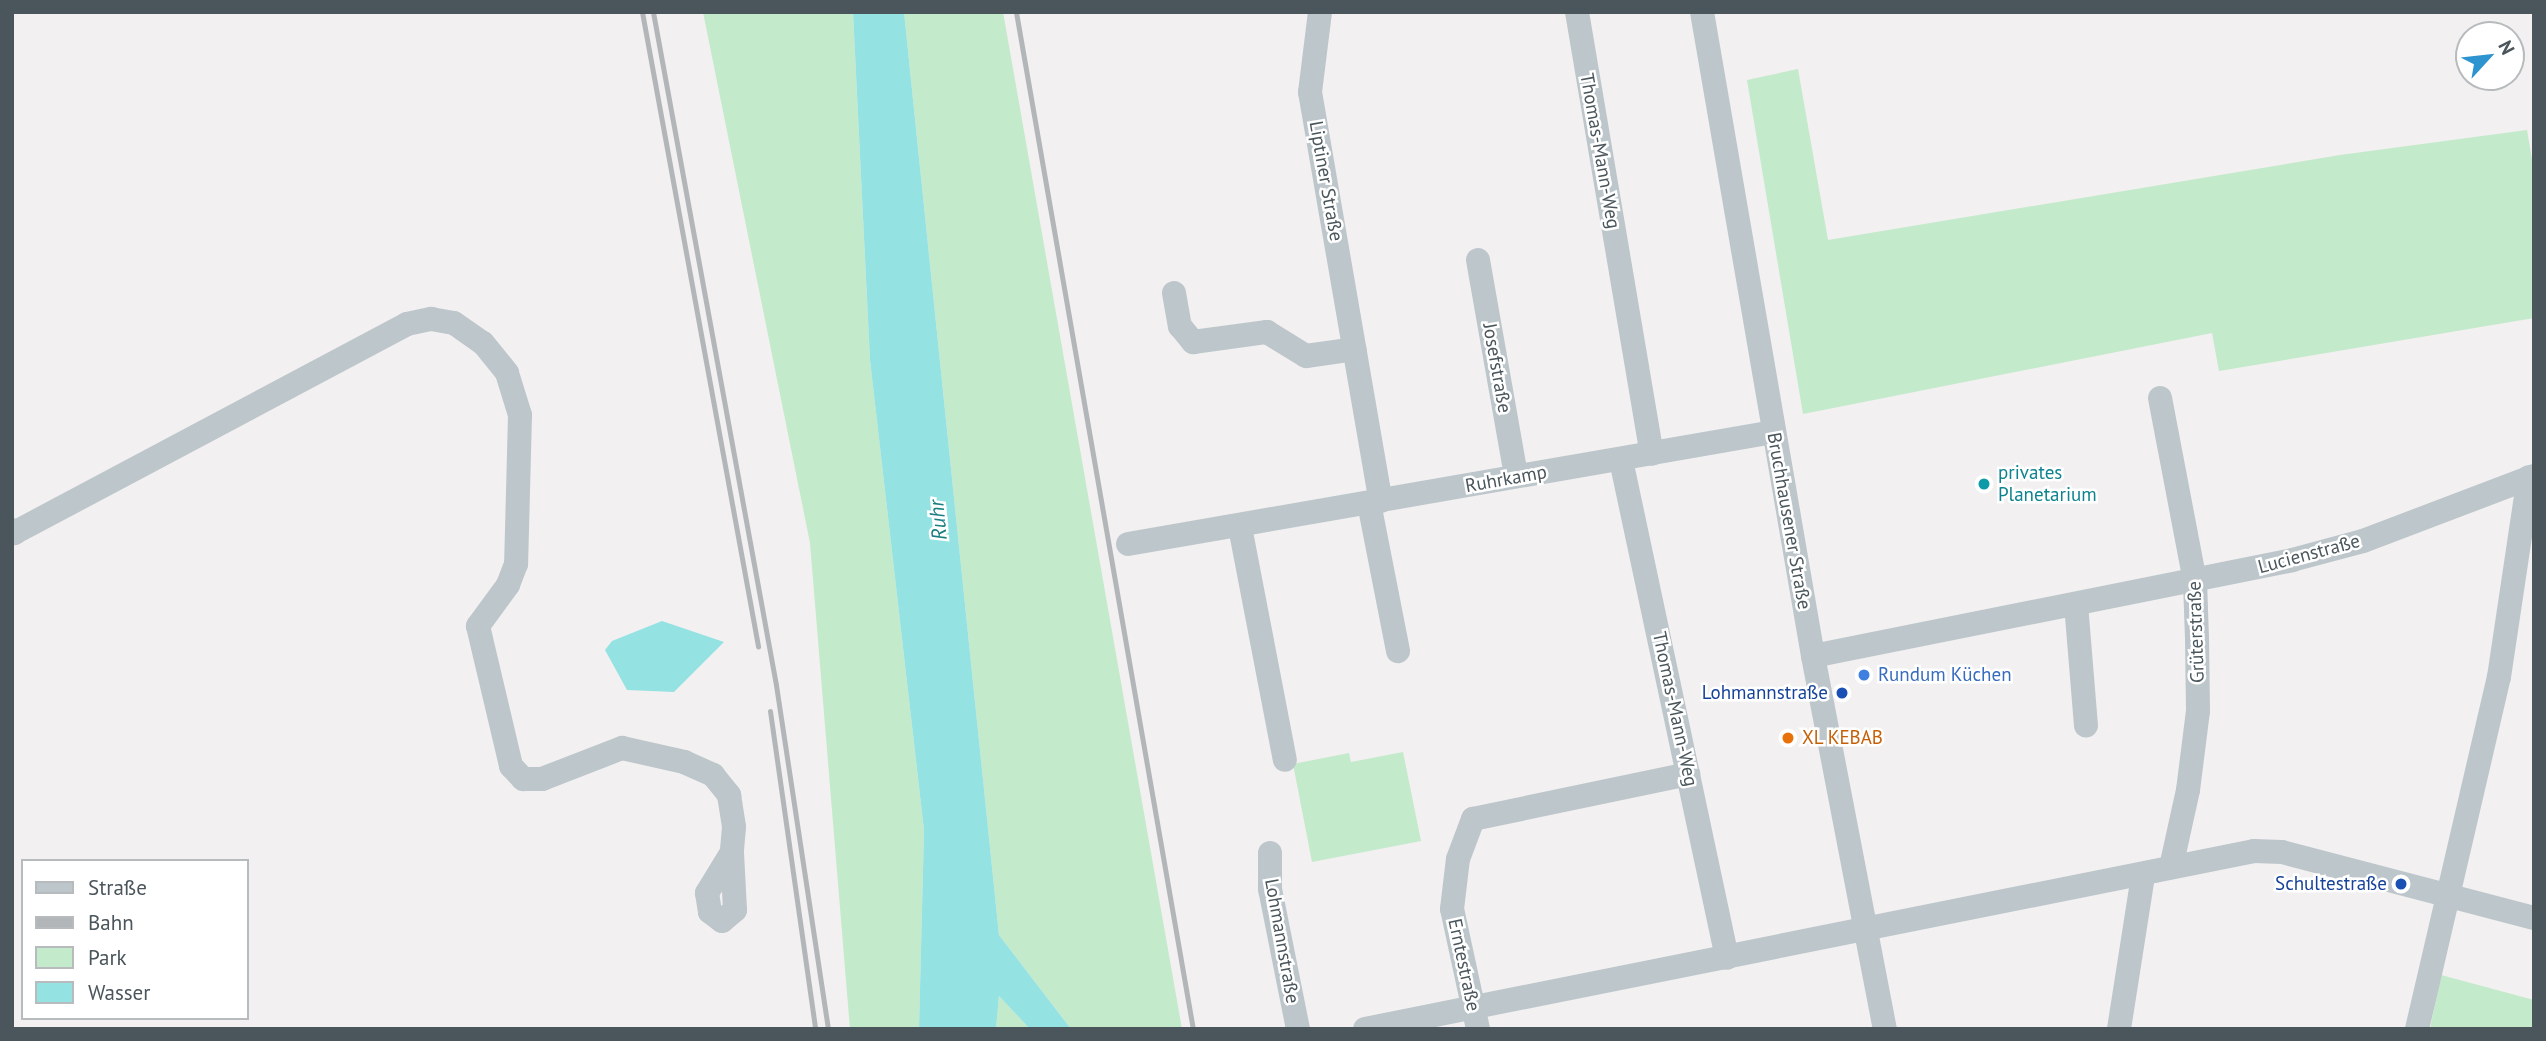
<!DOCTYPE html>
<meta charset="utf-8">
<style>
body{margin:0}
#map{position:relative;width:2546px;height:1041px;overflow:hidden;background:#f2f0f0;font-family:"PT Sans",sans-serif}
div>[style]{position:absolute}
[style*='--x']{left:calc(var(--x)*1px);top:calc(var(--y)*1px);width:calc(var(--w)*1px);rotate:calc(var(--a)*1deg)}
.green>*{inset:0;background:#c3eacb}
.water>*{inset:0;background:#95e2e3}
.minor>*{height:24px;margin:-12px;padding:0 12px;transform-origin:12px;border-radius:12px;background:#bdc6cb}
.rail>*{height:5px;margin:-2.5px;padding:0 2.5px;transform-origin:2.5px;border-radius:2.5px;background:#b3b6b9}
.dots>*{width:19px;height:19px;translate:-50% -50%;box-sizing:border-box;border:4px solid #fff;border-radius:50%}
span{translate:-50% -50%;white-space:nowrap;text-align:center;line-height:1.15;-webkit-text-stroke:5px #fff;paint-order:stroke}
.street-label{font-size:19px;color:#4a565b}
.culture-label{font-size:19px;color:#0d838f}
.left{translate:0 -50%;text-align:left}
.shop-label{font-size:19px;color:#366cbe}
.transit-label{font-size:19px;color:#164399}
.right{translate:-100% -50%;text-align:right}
.food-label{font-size:19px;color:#c56008}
.water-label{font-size:21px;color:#1a7f80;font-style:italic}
.frame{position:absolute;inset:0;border:14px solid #4a565b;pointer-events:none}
.legend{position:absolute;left:21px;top:859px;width:228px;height:161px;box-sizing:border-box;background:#fff;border:2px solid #b7bbbd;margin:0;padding:9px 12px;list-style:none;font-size:21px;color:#4a565b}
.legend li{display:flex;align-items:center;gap:14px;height:35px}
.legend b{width:35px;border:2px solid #b7bbbd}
.north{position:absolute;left:2455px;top:21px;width:70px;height:70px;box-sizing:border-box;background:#fff;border:2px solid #b7bbbd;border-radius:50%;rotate:63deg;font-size:19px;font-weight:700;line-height:28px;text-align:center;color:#4a565b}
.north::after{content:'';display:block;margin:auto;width:24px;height:32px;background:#2d94cf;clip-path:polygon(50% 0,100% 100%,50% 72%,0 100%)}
</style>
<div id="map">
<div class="green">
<div style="clip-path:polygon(703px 12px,853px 12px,870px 360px,924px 830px,919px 1029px,850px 1029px,810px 543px)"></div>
<div style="clip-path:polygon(904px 12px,1003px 12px,1182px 1029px,1071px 1029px,999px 935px)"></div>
<div style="clip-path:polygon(1798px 69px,1828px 240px,2340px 155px,2527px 130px,2534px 171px,2534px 318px,2219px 371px,2212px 333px,1803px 414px,1747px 80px)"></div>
<div style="clip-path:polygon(1403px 752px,1421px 841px,1312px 862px,1293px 764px,1349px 753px,1351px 762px)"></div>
<div style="clip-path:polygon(2441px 975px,2534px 1000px,2534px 1029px,2430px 1029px)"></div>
<div style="clip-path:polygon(999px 996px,1030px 1029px,996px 1029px)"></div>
</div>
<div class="water">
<div style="clip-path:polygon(853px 12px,904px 12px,999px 935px,1071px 1029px,1030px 1029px,999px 996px,996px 1029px,919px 1029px,924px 830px,870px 360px)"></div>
<div style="clip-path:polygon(662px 621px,724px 642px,674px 692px,627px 690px,605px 650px,612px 641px)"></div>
</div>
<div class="minor">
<div style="--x:1320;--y:12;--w:81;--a:97.1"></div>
<div style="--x:1310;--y:92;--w:415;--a:80.2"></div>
<div style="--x:1577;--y:12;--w:448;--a:80.4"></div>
<div style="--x:1702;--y:12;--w:653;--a:80.22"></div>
<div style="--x:1813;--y:656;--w:380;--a:79.1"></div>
<div style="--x:1478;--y:260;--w:219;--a:80"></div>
<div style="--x:1174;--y:293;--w:34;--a:80"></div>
<div style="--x:1180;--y:326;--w:21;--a:51"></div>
<div style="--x:1193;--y:342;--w:75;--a:-7.7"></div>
<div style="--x:1267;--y:332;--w:46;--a:31.6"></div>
<div style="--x:1306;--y:356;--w:49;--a:-8.1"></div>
<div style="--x:2160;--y:398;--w:186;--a:79.2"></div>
<div style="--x:2195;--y:581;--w:57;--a:88"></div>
<div style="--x:2197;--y:638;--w:73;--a:89.2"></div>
<div style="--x:2198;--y:711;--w:80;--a:97.2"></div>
<div style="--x:2188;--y:790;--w:79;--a:102.4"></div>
<div style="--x:1621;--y:460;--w:509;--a:77.98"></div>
<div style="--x:1369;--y:503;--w:151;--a:78.9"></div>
<div style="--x:1240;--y:527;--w:237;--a:79.1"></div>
<div style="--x:12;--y:530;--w:4;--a:56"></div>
<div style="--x:14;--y:533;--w:445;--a:-28"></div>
<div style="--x:407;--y:324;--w:25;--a:-12"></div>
<div style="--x:431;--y:319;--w:23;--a:10"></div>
<div style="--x:454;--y:323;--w:35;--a:35"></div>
<div style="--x:483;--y:343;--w:38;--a:51"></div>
<div style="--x:507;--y:373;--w:44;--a:72.8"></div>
<div style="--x:520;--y:415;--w:149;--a:91.5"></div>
<div style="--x:516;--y:564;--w:22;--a:111"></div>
<div style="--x:508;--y:585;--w:51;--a:126.2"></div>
<div style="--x:478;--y:626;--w:144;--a:76.7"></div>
<div style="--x:511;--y:766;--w:18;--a:47"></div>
<div style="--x:523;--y:779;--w:19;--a:0"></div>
<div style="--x:542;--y:779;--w:86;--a:-21.2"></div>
<div style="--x:622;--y:748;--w:64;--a:12.7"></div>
<div style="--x:684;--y:762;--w:32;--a:24"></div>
<div style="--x:713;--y:775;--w:26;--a:51"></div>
<div style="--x:729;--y:795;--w:32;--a:81"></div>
<div style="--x:734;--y:827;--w:25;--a:95"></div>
<div style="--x:732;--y:852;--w:48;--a:121.4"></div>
<div style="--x:707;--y:893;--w:19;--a:81"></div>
<div style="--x:710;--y:912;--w:15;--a:37"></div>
<div style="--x:722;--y:921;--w:17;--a:-40"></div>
<div style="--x:735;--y:910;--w:58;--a:-93"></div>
<div style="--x:1128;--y:544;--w:655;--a:-9.85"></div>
<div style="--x:2076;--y:604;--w:122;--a:85.3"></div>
<div style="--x:1813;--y:656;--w:489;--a:-11.3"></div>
<div style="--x:2292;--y:560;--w:73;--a:-15"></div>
<div style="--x:2363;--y:541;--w:183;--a:-20.8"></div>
<div style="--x:1270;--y:853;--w:36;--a:90"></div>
<div style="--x:1270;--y:889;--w:143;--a:78.7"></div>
<div style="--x:1365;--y:1029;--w:907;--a:-11.32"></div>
<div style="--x:2254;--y:851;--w:28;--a:2"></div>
<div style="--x:2282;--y:852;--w:260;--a:14.7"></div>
<div style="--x:1478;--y:1029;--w:123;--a:-102.2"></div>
<div style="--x:1452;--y:909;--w:50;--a:-83.2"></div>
<div style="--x:1458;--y:859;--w:43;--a:-69.4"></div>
<div style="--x:1473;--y:819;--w:220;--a:-11.8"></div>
<div style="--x:2119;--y:1029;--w:156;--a:-81.1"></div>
<div style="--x:2417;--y:1029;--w:361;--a:-76.9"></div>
<div style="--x:2499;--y:677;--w:202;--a:-81.5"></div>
</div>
<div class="rail">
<div style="--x:642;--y:12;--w:645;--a:79.63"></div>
<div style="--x:653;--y:12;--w:684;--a:79.64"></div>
<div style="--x:776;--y:685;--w:348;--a:81.4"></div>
<div style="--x:1016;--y:12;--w:1032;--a:80.13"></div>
<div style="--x:770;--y:711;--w:321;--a:81.9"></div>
</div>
<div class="dots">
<div style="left:1984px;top:484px;background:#0f9aa8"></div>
<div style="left:1864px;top:675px;background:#3f7fe0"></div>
<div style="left:1842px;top:693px;background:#1a4fb4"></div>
<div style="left:1788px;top:738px;background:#e8710a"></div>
<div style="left:2401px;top:884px;background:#1a4fb4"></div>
</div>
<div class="street-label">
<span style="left:1600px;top:151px;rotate:80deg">Thomas-Mann-Weg</span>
<span style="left:1326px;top:181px;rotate:80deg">Liptiner Straße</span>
<span style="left:1497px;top:368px;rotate:80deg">Josefstraße</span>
<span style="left:1506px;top:479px;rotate:-10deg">Ruhrkamp</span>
<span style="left:1789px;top:521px;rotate:80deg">Bruchhausener Straße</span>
<span style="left:2309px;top:554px;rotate:-15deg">Lucienstraße</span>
<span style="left:2196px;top:632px;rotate:-92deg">Grüterstraße</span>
<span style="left:1675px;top:709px;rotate:78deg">Thomas-Mann-Weg</span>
<span style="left:1282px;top:941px;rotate:80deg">Lohmannstraße</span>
<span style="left:1464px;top:965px;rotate:78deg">Erntestraße</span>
</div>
<div class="culture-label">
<span class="left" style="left:1998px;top:484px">privates<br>Planetarium</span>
</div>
<div class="shop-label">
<span class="left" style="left:1878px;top:675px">Rundum Küchen</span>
</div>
<div class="transit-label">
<span class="right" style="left:1828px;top:693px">Lohmannstraße</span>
<span class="right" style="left:2387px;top:884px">Schultestraße</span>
</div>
<div class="food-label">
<span class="left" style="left:1802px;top:738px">XL KEBAB</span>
</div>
<div class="water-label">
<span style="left:938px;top:520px;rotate:-95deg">Ruhr</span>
</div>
<div class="frame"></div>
<ul class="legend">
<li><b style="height:9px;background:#bdc6cb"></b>Straße</li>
<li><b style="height:9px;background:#b3b6b9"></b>Bahn</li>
<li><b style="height:19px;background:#c3eacb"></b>Park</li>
<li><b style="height:19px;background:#95e2e3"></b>Wasser</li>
</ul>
<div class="north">N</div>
</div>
